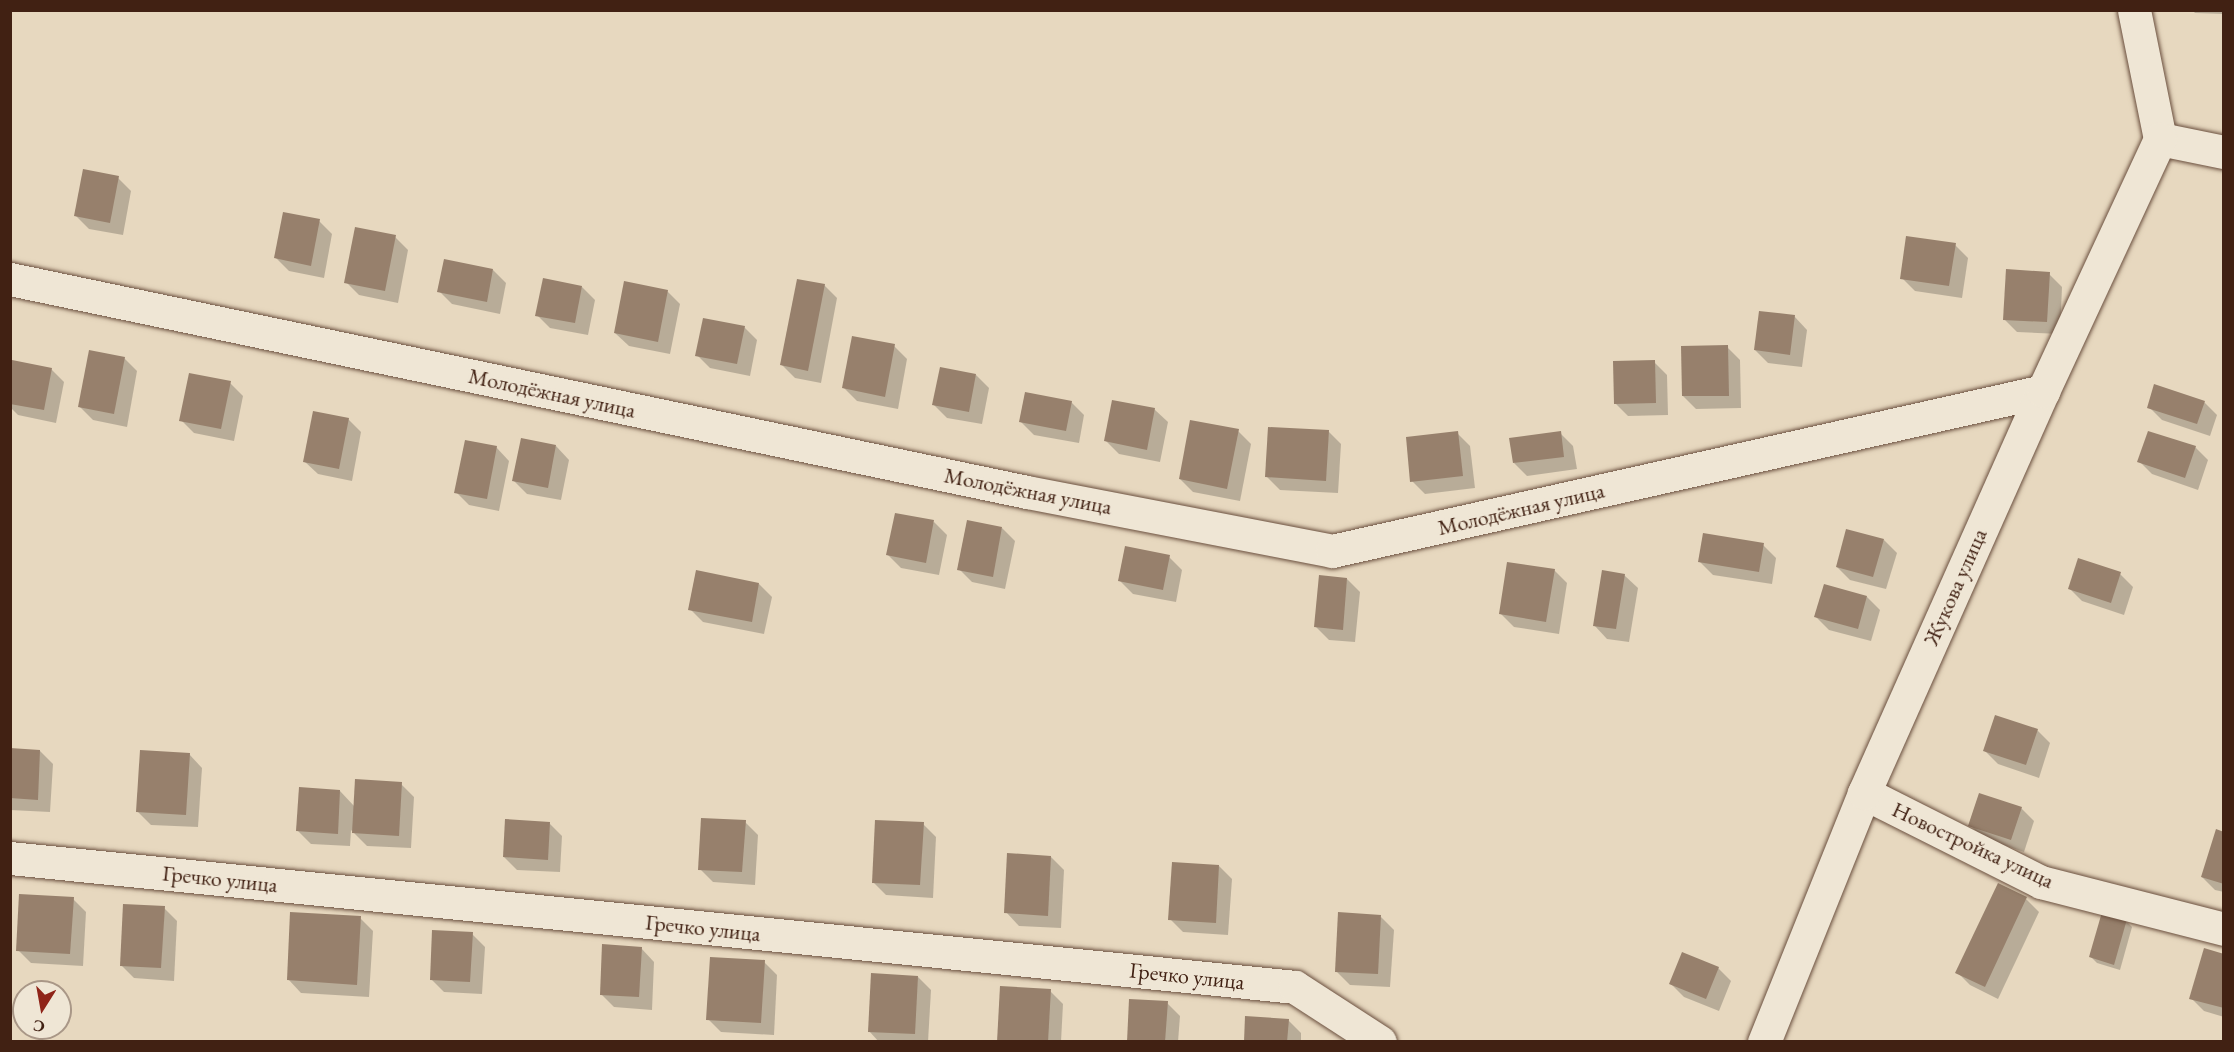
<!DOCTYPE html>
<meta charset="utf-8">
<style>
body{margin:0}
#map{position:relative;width:2234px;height:1052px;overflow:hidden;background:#e7d8bf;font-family:"EB Garamond",serif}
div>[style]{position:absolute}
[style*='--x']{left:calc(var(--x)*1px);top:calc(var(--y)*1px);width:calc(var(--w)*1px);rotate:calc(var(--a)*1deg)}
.shadow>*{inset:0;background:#0003}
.building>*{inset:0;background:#97806c}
.roads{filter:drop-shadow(0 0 2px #6a4f3e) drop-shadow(0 0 2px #6a4f3e)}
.minor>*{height:33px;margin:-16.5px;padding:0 16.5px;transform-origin:16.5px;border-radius:16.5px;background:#efe6d5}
span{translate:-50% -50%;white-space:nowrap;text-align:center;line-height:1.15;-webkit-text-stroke:4.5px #efe6d5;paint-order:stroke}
.street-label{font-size:22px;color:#412113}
.frame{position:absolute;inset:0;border:12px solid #412113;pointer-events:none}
.north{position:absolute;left:12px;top:980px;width:60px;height:60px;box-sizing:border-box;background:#efe6d5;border:2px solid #a99787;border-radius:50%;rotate:191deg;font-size:16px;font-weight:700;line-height:24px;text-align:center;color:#412113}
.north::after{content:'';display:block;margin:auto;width:21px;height:27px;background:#8f2418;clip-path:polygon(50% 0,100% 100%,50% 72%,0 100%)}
</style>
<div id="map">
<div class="shadow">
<div style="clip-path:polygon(2192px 10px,2224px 10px,2224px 14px,2195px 13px)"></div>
<div style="clip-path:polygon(118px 178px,131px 191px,123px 235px,89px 229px,76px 216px)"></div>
<div style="clip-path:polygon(319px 221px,332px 234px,324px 278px,289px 271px,276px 258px)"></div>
<div style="clip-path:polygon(395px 237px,408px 250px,398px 303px,359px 295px,346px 282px)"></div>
<div style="clip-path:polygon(1955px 245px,1968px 258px,1962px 298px,1915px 291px,1902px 278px)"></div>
<div style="clip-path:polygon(493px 270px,506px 283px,500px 314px,452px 304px,439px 291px)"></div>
<div style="clip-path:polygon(2049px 274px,2062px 287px,2060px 334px,2017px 332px,2004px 319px)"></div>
<div style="clip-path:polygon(824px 285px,837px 298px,821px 383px,795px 378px,782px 365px)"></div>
<div style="clip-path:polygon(582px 287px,595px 300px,588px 335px,550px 328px,537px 315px)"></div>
<div style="clip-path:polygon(667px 291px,680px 304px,670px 354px,629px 346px,615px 333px)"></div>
<div style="clip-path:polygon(1794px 316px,1807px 330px,1802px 367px,1768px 363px,1755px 350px)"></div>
<div style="clip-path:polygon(744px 327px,757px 340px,750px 376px,710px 368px,697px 355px)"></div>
<div style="clip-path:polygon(894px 346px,907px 359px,898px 409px,857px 401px,844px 388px)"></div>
<div style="clip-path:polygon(1727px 347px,1740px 360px,1741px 408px,1696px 409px,1683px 396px)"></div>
<div style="clip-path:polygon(124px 358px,137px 371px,127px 427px,93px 420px,80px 407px)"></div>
<div style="clip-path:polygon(13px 362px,51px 369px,64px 382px,56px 423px,18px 415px,10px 407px)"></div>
<div style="clip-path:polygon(1654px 362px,1667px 375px,1668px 415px,1628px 416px,1615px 403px)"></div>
<div style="clip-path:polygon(976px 375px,989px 388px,982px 424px,947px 418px,934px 405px)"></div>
<div style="clip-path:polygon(230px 383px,243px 396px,234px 441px,194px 433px,181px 420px)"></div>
<div style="clip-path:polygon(1071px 402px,1084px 415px,1079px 443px,1034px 435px,1021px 422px)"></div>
<div style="clip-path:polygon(2204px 402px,2217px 415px,2210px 436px,2162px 420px,2149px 407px)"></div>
<div style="clip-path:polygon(1154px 409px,1168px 422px,1160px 462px,1119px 454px,1106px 441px)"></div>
<div style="clip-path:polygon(348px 419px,361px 432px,352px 481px,318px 474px,304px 461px)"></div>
<div style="clip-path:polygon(1238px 431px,1251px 444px,1240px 501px,1193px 492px,1180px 479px)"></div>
<div style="clip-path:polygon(1328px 431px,1341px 444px,1338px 493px,1280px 490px,1267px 477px)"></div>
<div style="clip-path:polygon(1457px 433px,1470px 446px,1475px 488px,1425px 494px,1412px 481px)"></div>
<div style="clip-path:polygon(1560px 433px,1573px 446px,1577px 469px,1527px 476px,1514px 463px)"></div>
<div style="clip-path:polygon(556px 446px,569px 460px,561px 500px,527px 494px,514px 481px)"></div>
<div style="clip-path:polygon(496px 447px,509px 461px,499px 511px,469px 505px,456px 492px)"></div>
<div style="clip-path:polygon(2195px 447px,2208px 460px,2198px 490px,2152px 474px,2139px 461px)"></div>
<div style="clip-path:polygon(934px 522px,947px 535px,939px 575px,901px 568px,888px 555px)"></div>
<div style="clip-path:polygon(1002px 528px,1015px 541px,1005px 589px,972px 582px,959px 569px)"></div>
<div style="clip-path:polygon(1884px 540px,1897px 553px,1886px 589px,1850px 580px,1837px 567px)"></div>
<div style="clip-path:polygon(1763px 545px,1776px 558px,1772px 584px,1713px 575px,1700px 562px)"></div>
<div style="clip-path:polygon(1169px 557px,1182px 570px,1176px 602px,1133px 594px,1120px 581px)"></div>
<div style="clip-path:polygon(1554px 570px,1567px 583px,1559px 634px,1514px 627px,1501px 614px)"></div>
<div style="clip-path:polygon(2120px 574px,2133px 587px,2124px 615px,2082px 601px,2069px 588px)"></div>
<div style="clip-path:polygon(1624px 575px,1638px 588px,1629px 642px,1607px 639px,1594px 625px)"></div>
<div style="clip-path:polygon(1347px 579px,1360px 592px,1355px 642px,1329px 640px,1316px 627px)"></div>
<div style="clip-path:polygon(759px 584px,772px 597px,764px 634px,703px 622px,690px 609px)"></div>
<div style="clip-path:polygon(1867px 597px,1880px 610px,1871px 641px,1829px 630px,1816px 617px)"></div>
<div style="clip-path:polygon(2037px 730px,2050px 743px,2039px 778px,1998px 764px,1985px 751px)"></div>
<div style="clip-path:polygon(10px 749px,40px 751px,53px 764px,50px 812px,10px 810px)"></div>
<div style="clip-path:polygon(189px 754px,202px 768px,198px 827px,151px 825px,138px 812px)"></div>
<div style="clip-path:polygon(401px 784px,414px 797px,411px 848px,367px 846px,351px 830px,350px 846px,311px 844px,298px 831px,340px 791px,355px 807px)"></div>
<div style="clip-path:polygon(2021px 808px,2034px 821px,2024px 852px,1983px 838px,1970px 825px)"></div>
<div style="clip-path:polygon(745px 822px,758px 835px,755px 885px,713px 882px,700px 869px)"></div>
<div style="clip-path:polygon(549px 823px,562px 836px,560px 872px,517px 870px,504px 857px)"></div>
<div style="clip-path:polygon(923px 824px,936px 837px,933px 898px,886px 895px,873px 882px)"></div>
<div style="clip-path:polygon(2224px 833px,2224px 892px,2215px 890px,2202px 877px)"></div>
<div style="clip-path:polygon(1051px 857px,1064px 870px,1061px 928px,1019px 926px,1006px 912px)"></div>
<div style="clip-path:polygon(1219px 866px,1232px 879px,1228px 935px,1183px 932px,1170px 919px)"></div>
<div style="clip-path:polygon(73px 899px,86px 912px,83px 966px,31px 963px,18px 950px)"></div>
<div style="clip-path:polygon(2026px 899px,2039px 912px,1998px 999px,1970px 985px,1957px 972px)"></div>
<div style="clip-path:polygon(164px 908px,177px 921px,174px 981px,134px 978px,121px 965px)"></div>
<div style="clip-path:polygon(1381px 917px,1394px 930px,1390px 987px,1350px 985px,1337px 972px)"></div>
<div style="clip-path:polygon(360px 918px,373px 931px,369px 997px,301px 993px,288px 979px)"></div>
<div style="clip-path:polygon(2126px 921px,2132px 927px,2120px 970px,2097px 963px,2091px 957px)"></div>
<div style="clip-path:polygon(472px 934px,485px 947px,482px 994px,444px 992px,431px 979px)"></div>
<div style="clip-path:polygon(641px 948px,654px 962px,652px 1010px,614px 1007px,601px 994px)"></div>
<div style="clip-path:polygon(2224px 955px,2224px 1017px,2204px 1011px,2191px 998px)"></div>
<div style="clip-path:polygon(764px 962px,777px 975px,774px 1035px,721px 1032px,708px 1019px)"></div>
<div style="clip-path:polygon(1718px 968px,1731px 981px,1719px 1011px,1684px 997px,1671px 984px)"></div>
<div style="clip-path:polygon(918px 977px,931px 990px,928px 1042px,879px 1042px,869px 1031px)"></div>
<div style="clip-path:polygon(1050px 991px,1063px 1004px,1061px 1042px,998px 1042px)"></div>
<div style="clip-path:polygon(1167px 1003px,1180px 1016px,1178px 1042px,1128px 1042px)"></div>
<div style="clip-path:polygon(1288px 1020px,1301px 1033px,1301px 1042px,1245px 1042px)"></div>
</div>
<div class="building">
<div style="clip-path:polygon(83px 169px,119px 176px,110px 223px,74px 216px)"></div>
<div style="clip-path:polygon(283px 212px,320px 219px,311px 266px,274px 258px)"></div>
<div style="clip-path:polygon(355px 227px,396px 235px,385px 291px,344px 283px)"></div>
<div style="clip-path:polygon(1906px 236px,1956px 243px,1949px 286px,1900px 279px)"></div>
<div style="clip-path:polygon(444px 259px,493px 269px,487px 302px,437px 292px)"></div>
<div style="clip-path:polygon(2006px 269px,2050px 272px,2047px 322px,2003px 320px)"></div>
<div style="clip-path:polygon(543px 278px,582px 286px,575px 323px,535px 316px)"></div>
<div style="clip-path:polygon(797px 279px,825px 284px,808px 371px,780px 365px)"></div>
<div style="clip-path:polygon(624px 281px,668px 290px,658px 342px,614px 333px)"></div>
<div style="clip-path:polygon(1759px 311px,1795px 315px,1790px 355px,1754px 350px)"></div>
<div style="clip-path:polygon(703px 318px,745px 326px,737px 364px,695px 356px)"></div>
<div style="clip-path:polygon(852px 336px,895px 344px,885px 397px,842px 388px)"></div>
<div style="clip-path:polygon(1728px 345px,1729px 396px,1682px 396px,1681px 346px)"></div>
<div style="clip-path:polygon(89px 350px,125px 357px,114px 414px,78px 407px)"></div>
<div style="clip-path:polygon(12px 360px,52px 368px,44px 410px,10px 404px)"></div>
<div style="clip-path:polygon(1655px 360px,1656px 403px,1614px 404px,1613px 361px)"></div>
<div style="clip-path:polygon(940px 367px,976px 374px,969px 412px,932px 405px)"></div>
<div style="clip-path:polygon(189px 373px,231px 381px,221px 429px,179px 421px)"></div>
<div style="clip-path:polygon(2154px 384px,2205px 401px,2197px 424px,2147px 408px)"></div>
<div style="clip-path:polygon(1025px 392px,1072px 401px,1066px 431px,1019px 422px)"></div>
<div style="clip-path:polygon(1112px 400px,1155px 408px,1147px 450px,1104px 441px)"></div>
<div style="clip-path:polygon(313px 411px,349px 418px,339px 469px,303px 462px)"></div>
<div style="clip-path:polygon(1190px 420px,1239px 429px,1227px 489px,1179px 479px)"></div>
<div style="clip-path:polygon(1268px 427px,1329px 430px,1326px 481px,1265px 477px)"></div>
<div style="clip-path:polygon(1458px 431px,1463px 476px,1410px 482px,1406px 437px)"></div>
<div style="clip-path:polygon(1561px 431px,1564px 457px,1513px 463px,1509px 438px)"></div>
<div style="clip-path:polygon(2148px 431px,2196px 446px,2185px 478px,2137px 462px)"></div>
<div style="clip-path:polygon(521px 438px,556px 445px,548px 488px,512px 481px)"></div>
<div style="clip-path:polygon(465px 440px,497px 446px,487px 499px,454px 493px)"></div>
<div style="clip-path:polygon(895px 513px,934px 520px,926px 563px,886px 555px)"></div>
<div style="clip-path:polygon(967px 520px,1002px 527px,993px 577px,957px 570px)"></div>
<div style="clip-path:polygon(1846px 529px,1884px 539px,1873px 577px,1836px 567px)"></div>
<div style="clip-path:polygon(1703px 533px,1764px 543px,1759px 572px,1698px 562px)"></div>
<div style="clip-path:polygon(1125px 546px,1170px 555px,1163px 590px,1118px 581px)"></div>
<div style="clip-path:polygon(2078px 558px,2121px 572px,2111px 603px,2068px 589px)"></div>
<div style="clip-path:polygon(1507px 562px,1555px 569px,1546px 622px,1499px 614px)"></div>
<div style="clip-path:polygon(696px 570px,759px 583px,752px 622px,688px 610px)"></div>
<div style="clip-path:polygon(1602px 570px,1625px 574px,1616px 629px,1593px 626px)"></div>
<div style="clip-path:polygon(1319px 575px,1347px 578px,1343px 630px,1314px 627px)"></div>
<div style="clip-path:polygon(1824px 584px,1867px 596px,1858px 629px,1814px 617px)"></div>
<div style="clip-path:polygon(1995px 715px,2038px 729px,2026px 765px,1983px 751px)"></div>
<div style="clip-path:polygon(10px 748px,40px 750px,38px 800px,10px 798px)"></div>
<div style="clip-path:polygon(140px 750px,190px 753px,186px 815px,136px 812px)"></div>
<div style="clip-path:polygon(355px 779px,402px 782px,399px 836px,352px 833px)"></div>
<div style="clip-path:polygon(299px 787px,340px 790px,338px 834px,296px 831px)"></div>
<div style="clip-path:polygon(1979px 793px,2022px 807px,2011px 840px,1968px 826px)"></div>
<div style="clip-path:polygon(701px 818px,746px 820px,742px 872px,698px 870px)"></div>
<div style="clip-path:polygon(505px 819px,550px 822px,548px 860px,503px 857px)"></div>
<div style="clip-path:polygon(875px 820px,924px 822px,920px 885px,872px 883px)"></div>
<div style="clip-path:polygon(2216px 829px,2224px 832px,2224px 884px,2201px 877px)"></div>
<div style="clip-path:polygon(1007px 853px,1051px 856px,1048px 916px,1004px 913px)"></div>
<div style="clip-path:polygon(1172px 862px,1219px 865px,1216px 923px,1168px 920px)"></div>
<div style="clip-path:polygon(1998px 883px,2027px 897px,1985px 987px,1955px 973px)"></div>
<div style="clip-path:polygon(19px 894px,74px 897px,70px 954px,16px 951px)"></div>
<div style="clip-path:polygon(123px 904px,165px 906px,161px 968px,120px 966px)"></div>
<div style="clip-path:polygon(290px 912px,361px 916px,357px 985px,287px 980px)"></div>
<div style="clip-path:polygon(1338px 912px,1381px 915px,1378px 974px,1335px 972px)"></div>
<div style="clip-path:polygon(2102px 912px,2127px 919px,2114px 965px,2089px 957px)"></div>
<div style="clip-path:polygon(432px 930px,473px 932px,470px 982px,430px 980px)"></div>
<div style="clip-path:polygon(602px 944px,642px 947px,639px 997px,600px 995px)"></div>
<div style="clip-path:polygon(2204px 948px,2224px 954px,2224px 1008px,2189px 999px)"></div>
<div style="clip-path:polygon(1682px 952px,1719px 967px,1706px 999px,1669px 984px)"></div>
<div style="clip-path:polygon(710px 957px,765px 960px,761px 1023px,706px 1020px)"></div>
<div style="clip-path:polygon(871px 973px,918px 976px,915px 1034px,868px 1032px)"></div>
<div style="clip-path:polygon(1000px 986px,1051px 989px,1048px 1042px,997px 1042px)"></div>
<div style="clip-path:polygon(1129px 999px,1168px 1001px,1165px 1042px,1127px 1042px)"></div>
<div style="clip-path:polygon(1245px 1016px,1289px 1019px,1287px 1042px,1244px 1042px)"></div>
</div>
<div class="roads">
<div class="minor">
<div style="--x:2134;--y:10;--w:132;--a:78.6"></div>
<div style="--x:2160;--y:139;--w:65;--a:11.5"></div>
<div style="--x:10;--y:279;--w:1039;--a:11.83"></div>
<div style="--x:1027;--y:492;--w:311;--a:10.9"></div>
<div style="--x:1332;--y:551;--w:729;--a:-12.68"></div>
<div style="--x:1864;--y:793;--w:198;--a:26.7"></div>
<div style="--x:2041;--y:882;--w:189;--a:14.4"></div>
<div style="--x:10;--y:858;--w:1291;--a:5.73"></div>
<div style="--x:1295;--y:987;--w:101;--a:32.9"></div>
<div style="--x:1764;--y:1042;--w:268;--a:-68.1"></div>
<div style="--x:1864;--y:793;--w:440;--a:-66"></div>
<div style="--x:2043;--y:391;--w:278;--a:-65.1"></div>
</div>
</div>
<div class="street-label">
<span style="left:552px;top:393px;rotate:12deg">Молодёжная улица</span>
<span style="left:1028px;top:491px;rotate:11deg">Молодёжная улица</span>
<span style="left:1521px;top:509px;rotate:-13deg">Молодёжная улица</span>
<span style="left:1955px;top:587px;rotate:-66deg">Жукова улица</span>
<span style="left:1973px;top:845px;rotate:25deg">Новостройка улица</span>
<span style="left:220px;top:879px;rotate:6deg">Гречко улица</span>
<span style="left:703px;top:928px;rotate:6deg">Гречко улица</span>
<span style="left:1187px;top:976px;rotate:6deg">Гречко улица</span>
</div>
<div class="frame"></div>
<div class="north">С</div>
</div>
